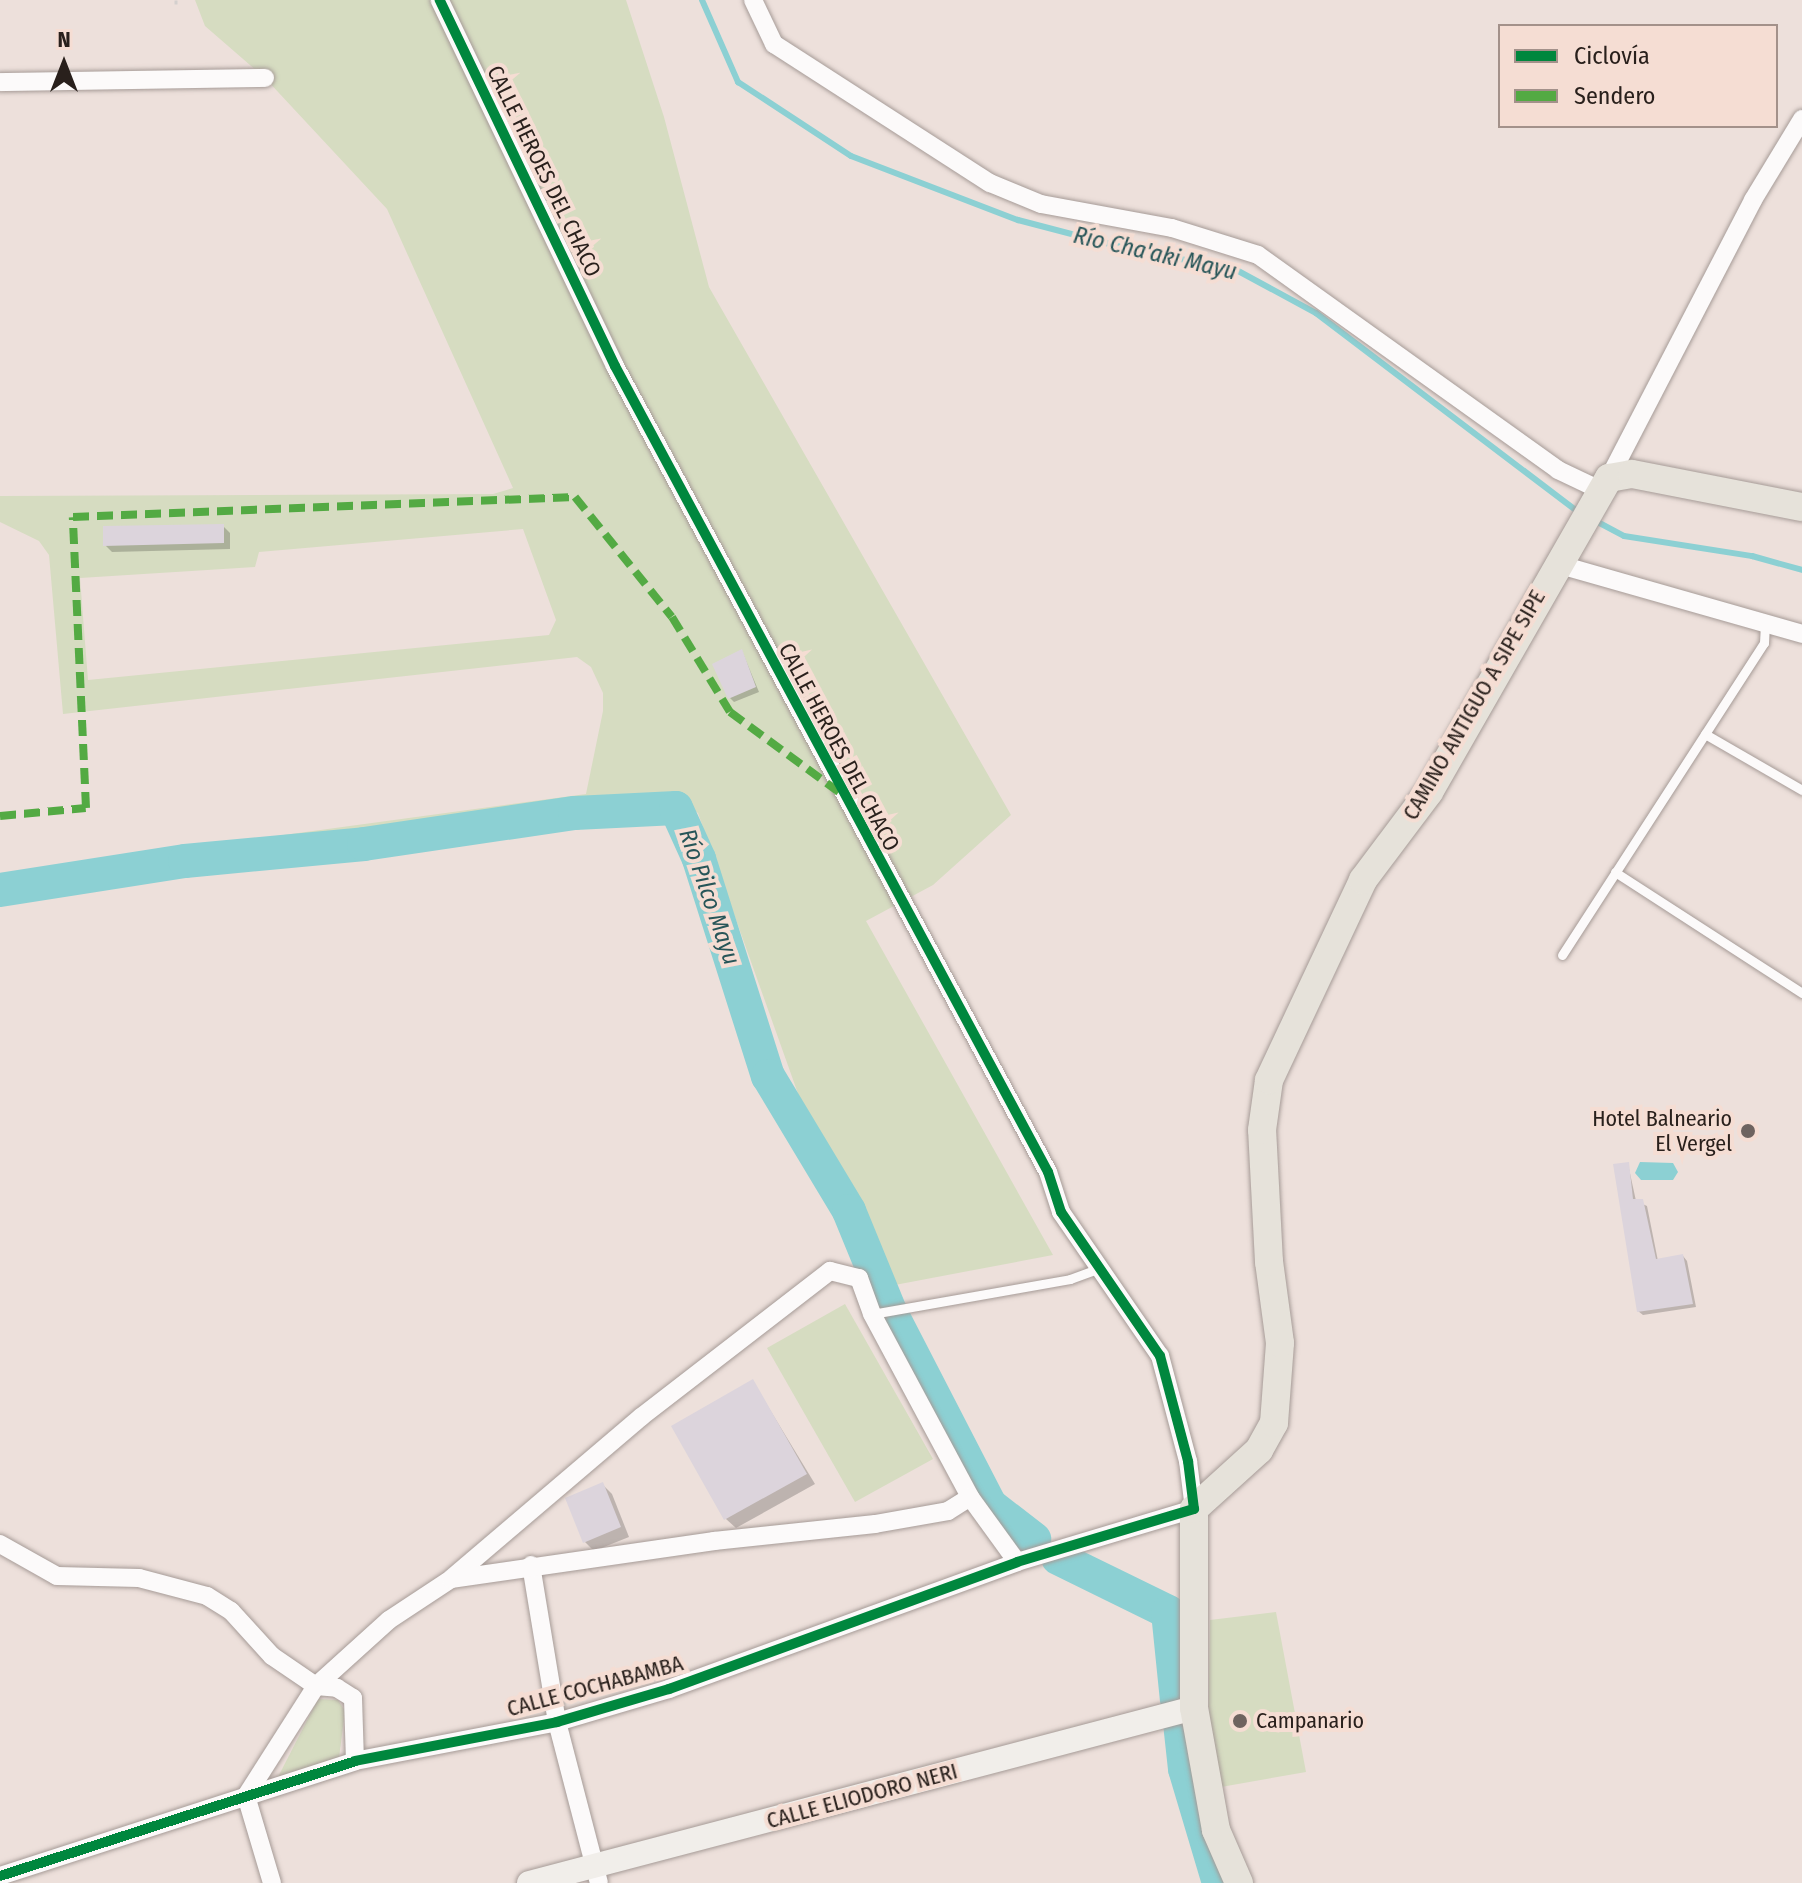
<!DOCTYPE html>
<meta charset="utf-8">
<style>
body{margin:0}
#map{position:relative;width:1802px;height:1883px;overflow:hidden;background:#ede0db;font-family:"Fira Sans Condensed",sans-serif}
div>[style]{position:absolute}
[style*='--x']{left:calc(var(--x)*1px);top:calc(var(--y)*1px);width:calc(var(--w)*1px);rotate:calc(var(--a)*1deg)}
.green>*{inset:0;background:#d6dcc1}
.water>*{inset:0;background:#8cd0d3}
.shadow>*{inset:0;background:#0003}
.stream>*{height:6px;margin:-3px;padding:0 3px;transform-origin:3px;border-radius:3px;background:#8cd0d3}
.river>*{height:34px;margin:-17px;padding:0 17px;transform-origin:17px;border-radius:17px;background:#8cd0d3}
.building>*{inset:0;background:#dcd4dc}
.path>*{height:3px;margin-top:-1.5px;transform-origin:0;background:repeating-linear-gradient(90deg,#d4d0ce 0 6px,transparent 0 10px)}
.roads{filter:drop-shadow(0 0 2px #a69b97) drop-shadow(0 0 2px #a69b97)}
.lane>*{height:9px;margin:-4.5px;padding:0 4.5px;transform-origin:4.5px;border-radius:4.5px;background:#fcfafa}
.street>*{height:18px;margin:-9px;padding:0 9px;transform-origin:9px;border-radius:9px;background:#fcfafa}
.secondary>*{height:24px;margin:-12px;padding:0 12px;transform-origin:12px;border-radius:12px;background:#f1eeea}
.primary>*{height:28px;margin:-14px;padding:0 14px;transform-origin:14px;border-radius:14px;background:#e6e2da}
.quiet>*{height:8px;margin-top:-4px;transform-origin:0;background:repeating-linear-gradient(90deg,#53aa43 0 16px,transparent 0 24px)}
.cycleway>*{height:10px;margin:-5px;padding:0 5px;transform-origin:5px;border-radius:5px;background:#00873e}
.dots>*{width:22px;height:22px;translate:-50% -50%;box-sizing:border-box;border:4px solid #f5ddd3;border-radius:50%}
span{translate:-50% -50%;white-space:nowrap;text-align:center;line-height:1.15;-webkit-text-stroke:8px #f5ddd3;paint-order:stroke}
.street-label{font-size:22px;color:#29201c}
.poi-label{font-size:22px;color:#29201c}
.right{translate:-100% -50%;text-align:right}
.left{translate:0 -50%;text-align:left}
.water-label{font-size:24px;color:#275558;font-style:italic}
.legend{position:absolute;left:1498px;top:24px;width:280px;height:104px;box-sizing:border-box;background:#f5ddd3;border:2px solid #a3918a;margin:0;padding:10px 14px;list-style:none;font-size:24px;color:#29201c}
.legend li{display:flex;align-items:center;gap:16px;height:40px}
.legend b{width:40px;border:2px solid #a3918a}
.north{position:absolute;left:24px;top:24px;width:80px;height:80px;-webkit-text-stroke:6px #f5ddd3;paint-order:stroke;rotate:0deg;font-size:22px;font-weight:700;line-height:32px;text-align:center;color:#29201c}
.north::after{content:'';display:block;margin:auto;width:28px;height:36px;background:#29201c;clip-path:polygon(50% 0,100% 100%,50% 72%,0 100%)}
</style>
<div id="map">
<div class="green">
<div style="clip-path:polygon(evenodd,195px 0,626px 0,664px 117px,709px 287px,1011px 815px,933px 885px,866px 921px,1053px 1255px,879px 1288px,801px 1102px,698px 813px,684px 804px,185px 861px,78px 881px,93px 861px,586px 794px,603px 711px,603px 693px,591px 667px,577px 657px,63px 714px,49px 555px,39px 541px,0 522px,0 496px,493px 494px,513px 488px,387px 209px,265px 78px,205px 26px,195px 0,523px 529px,556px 620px,549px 635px,88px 680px,80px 578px,255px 567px,259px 552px,523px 529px)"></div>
<div style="clip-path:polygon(845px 1304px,933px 1459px,855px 1502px,767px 1348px)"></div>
<div style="clip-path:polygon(1276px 1612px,1306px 1772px,1221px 1787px,1208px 1738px,1210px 1620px)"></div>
<div style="clip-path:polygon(318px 1699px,338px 1700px,345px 1711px,339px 1758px,278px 1777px)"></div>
</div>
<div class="water">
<div style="clip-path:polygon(1640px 1162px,1673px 1163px,1678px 1172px,1673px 1180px,1641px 1180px,1635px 1173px)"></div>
</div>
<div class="shadow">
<div style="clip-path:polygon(223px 526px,230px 533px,230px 549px,112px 552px,105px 545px)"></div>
<div style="clip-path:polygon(742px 651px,759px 692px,734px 702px,729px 697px)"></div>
<div style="clip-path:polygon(1628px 1164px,1636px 1201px,1647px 1206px,1658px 1261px,1683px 1256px,1687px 1261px,1696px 1307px,1643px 1315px,1638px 1311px)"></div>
<div style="clip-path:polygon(753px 1382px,815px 1484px,736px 1528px,726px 1519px)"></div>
<div style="clip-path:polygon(603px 1485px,612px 1494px,629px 1537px,594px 1551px,584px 1541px)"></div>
</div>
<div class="stream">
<div style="--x:702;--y:0;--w:90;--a:66.3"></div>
<div style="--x:738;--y:82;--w:135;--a:33.2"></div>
<div style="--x:851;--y:156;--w:179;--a:21"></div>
<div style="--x:1018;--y:220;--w:138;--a:14.7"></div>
<div style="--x:1151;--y:255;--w:79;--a:8"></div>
<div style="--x:1229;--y:266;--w:99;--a:28.4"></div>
<div style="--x:1316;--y:313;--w:329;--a:37.2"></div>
<div style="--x:1592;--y:519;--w:36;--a:28"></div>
<div style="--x:1624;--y:536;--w:130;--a:8.9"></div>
<div style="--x:1752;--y:556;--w:52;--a:15.6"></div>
</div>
<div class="river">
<div style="--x:0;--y:890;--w:187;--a:-8.9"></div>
<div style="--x:185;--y:861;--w:180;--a:-5.4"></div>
<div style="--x:364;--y:844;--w:213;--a:-8.4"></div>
<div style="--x:575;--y:813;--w:101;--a:-2.8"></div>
<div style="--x:676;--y:808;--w:56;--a:65.7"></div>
<div style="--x:699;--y:859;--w:228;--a:72.4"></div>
<div style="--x:768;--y:1076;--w:157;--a:59"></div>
<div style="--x:849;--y:1211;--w:108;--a:67.7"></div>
<div style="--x:890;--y:1311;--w:218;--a:62.7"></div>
<div style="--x:990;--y:1505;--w:56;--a:37.7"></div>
<div style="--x:1058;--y:1558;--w:123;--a:26.1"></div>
<div style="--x:1168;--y:1612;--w:88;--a:84.2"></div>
<div style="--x:1180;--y:1723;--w:46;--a:83.8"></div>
<div style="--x:1185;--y:1769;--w:119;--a:73.4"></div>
</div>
<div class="building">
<div style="clip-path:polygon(224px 524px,224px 543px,103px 546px,103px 526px)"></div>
<div style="clip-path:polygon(742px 649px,756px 687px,728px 699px,712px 664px)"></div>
<div style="clip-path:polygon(1629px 1162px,1633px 1199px,1643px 1199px,1656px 1259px,1683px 1254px,1693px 1304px,1637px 1312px,1613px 1164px)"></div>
<div style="clip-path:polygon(753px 1379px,807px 1474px,724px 1520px,671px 1426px)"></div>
<div style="clip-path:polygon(603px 1482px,621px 1527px,583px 1543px,565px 1498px)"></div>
</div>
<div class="path">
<div style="--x:176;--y:4;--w:4;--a:-90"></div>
</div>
<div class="roads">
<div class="lane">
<div style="--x:1705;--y:734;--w:112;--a:30"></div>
<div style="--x:1615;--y:872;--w:223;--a:32.9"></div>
<div style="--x:1562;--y:955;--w:372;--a:-57.1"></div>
<div style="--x:1764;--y:643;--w:18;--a:-87"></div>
<div style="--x:872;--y:1314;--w:201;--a:-10"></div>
<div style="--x:1070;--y:1279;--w:32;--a:-20"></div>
</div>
<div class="street">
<div style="--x:753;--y:0;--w:49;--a:64.5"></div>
<div style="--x:774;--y:44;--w:257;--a:32.8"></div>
<div style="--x:990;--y:183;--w:55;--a:22.4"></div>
<div style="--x:1041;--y:204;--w:133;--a:10.4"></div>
<div style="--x:1172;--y:228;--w:90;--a:17.4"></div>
<div style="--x:1258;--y:255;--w:369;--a:35.6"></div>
<div style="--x:1558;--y:470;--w:49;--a:25.5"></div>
<div style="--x:0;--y:82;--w:265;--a:-0.9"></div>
<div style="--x:1609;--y:478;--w:313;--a:-62.6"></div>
<div style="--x:1753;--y:200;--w:95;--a:-58.8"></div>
<div style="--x:1557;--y:564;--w:255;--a:15.9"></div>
<div style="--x:0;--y:1544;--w:65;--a:29.3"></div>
<div style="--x:57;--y:1576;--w:82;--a:1.4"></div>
<div style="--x:139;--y:1578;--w:70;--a:14.8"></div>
<div style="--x:207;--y:1596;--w:28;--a:32"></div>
<div style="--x:231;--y:1611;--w:61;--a:47.7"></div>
<div style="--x:272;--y:1656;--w:53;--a:34.3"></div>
<div style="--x:316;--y:1686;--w:21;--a:5"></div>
<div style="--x:337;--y:1688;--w:19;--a:32"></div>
<div style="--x:353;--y:1698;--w:63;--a:88.2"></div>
<div style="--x:531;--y:1565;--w:159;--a:80.6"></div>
<div style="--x:557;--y:1722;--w:166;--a:75.4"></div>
<div style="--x:453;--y:1577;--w:247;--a:-40.4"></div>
<div style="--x:641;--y:1417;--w:239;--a:-37.7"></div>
<div style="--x:830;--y:1271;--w:30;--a:14"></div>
<div style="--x:859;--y:1278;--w:38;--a:70"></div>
<div style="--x:872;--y:1314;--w:208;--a:61.8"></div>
<div style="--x:970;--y:1497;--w:80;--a:54.1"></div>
<div style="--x:0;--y:1876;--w:373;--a:-17.9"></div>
<div style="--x:355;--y:1761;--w:206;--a:-10.9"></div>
<div style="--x:557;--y:1722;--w:117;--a:-16.4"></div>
<div style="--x:669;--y:1689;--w:370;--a:-20"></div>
<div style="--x:1017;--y:1562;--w:185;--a:-16.7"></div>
<div style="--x:1194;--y:1509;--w:48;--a:-97.1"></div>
<div style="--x:1188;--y:1461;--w:109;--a:-104.9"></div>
<div style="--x:1160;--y:1356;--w:175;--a:-124.5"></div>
<div style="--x:1061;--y:1212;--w:42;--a:-108"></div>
<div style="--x:1048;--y:1172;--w:915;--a:-118.25"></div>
<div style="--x:615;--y:366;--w:406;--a:-115.6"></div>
<div style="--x:272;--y:1883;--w:91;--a:-106.6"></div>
<div style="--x:246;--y:1796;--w:130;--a:-57.5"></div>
<div style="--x:316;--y:1686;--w:98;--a:-42.1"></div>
<div style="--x:389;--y:1620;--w:74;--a:-33.5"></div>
<div style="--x:451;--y:1579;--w:266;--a:-8.2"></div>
<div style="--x:714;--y:1541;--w:162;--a:-6"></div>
<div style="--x:875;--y:1524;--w:74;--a:-10.1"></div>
<div style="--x:948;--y:1511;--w:26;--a:-32"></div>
</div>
<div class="secondary">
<div style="--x:529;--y:1883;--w:688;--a:-14.74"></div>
</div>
<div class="primary">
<div style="--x:1239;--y:1883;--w:58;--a:-113.5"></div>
<div style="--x:1216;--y:1830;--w:124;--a:-100.2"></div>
<div style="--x:1194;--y:1708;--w:199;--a:-90"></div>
<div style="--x:1194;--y:1509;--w:88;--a:-42.2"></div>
<div style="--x:1259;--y:1450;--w:31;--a:-61"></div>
<div style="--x:1274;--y:1423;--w:80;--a:-85.7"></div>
<div style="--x:1280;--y:1343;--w:82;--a:-97.7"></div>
<div style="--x:1269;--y:1262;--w:132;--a:-93"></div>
<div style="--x:1262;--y:1130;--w:50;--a:-82"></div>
<div style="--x:1269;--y:1080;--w:221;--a:-64.8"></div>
<div style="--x:1363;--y:880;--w:110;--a:-53.1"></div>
<div style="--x:1429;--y:792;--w:362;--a:-60.2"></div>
<div style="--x:1609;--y:478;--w:23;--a:-10"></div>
<div style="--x:1632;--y:474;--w:173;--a:11"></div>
</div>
</div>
<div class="quiet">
<div style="--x:0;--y:816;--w:86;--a:-5.3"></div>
<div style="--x:86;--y:808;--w:291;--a:-92.6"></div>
<div style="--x:73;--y:517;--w:502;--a:-2.28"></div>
<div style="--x:575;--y:497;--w:154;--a:51.1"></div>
<div style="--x:672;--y:617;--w:111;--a:58.6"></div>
<div style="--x:730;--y:712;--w:135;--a:36.3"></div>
</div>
<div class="cycleway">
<div style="--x:0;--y:1876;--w:373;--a:-17.9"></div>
<div style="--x:355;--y:1761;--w:206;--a:-10.9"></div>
<div style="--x:557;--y:1722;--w:117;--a:-16.4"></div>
<div style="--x:669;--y:1689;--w:370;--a:-20"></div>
<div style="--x:1017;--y:1562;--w:185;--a:-16.7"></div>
<div style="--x:1194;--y:1509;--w:48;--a:-97.1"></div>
<div style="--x:1188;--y:1461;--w:109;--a:-104.9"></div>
<div style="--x:1160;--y:1356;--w:175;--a:-124.5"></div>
<div style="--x:1061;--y:1212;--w:42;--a:-108"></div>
<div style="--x:1048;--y:1172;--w:915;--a:-118.25"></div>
<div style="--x:615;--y:366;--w:406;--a:-115.6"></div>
</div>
<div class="dots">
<div style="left:1748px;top:1131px;background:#6e635f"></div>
<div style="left:1240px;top:1721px;background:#6e635f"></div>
</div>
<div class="street-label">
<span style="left:544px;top:171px;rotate:64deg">CALLE HEROES DEL CHACO</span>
<span style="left:1474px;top:705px;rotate:-60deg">CAMINO ANTIGUO A SIPE SIPE</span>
<span style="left:839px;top:747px;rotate:62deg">CALLE HEROES DEL CHACO</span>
<span style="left:595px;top:1686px;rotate:-15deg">CALLE COCHABAMBA</span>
<span style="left:862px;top:1796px;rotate:-15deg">CALLE ELIODORO NERI</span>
</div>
<div class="poi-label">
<span class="right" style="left:1732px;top:1131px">Hotel Balneario<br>El Vergel</span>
<span class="left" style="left:1256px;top:1721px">Campanario</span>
</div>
<div class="water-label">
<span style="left:1155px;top:254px;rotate:13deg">Río Cha'aki Mayu</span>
<span style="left:709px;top:897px;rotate:71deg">Río Pilco Mayu</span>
</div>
<ul class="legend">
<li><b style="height:10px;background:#00873e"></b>Ciclovía</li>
<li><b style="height:10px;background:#53aa43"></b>Sendero</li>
</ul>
<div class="north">N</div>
</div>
